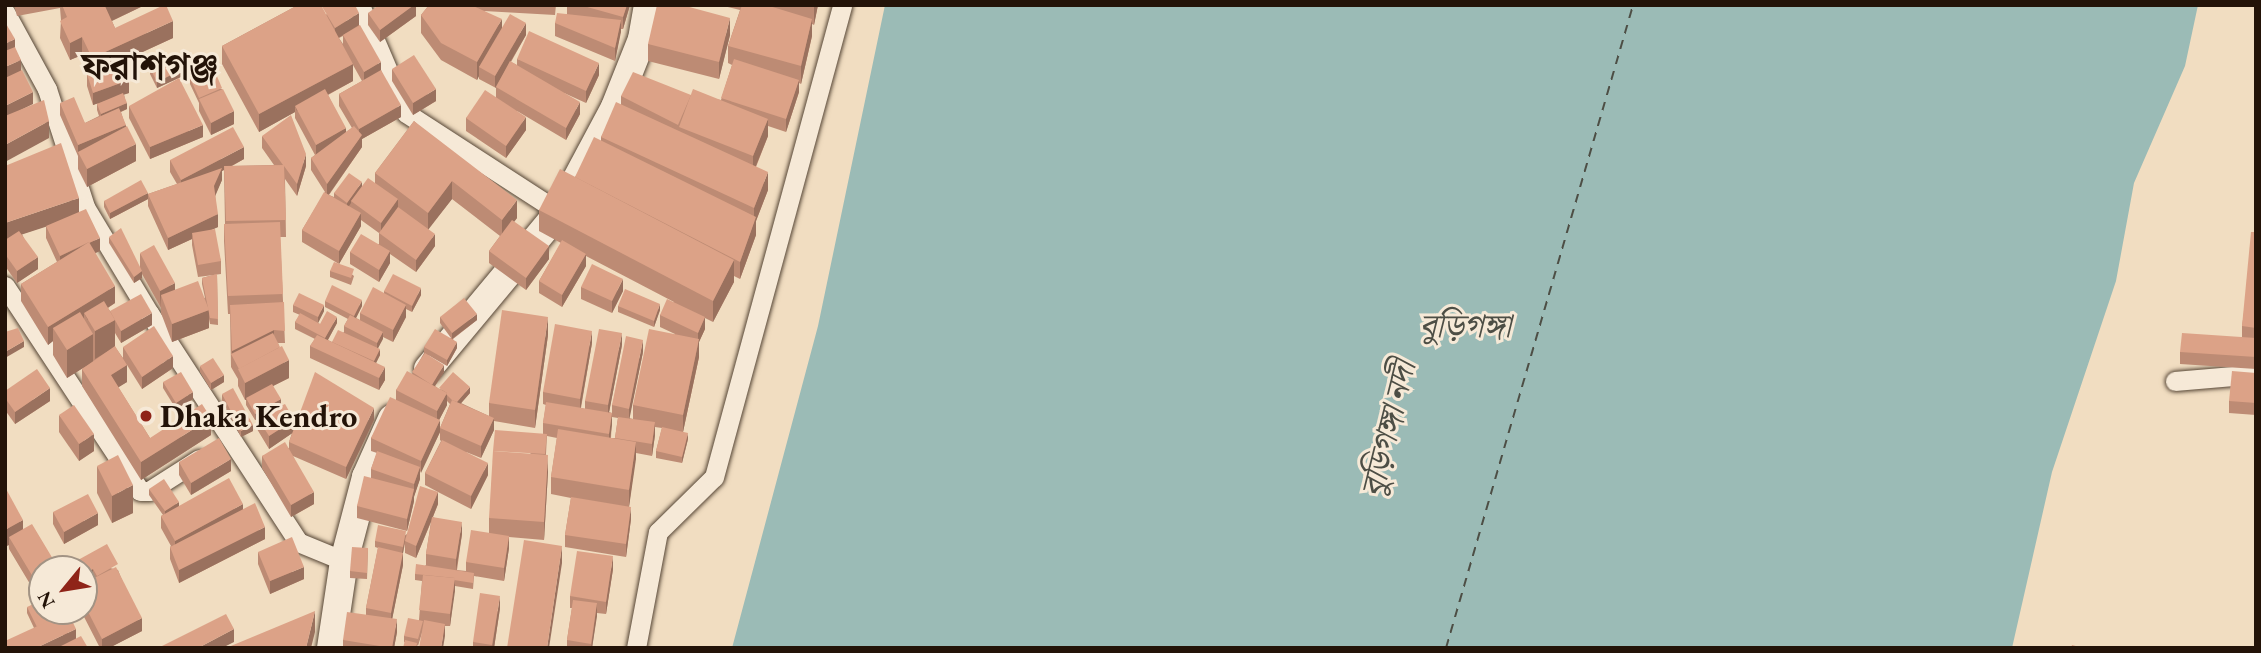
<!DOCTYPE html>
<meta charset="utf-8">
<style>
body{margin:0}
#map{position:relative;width:2261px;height:653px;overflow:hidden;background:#f1ddc1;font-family:"EB Garamond","Noto Serif Bengali",serif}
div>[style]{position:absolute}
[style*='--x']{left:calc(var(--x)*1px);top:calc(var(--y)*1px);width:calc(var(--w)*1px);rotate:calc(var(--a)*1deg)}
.water>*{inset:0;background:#9bbbb6}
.ferry>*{height:2px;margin-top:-1px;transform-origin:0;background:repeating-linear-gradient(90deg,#4d4e45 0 9px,transparent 0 16px)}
.roads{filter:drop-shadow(0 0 2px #564636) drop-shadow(0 0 2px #564636)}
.street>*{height:19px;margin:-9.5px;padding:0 9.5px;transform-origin:9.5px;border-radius:9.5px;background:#f6e9d7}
.secondary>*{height:28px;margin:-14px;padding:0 14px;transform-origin:14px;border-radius:14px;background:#f6e9d7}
.wall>*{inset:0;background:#bd8b74}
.shaded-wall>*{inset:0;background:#9a715e}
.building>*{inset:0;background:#dca287}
.dots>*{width:19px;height:19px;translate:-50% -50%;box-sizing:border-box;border:4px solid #f6e9d7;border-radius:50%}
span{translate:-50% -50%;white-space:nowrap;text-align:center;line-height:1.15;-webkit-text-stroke:6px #f6e9d7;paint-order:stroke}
.poi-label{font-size:32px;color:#231308;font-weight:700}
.left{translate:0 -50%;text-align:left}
.water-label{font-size:33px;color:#4d4e45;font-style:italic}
.district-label{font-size:38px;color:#231308;font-weight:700}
.frame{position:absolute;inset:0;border:7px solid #231308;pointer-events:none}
.north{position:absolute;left:28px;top:555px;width:70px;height:70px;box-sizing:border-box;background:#f6e9d7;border:2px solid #a29384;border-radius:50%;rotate:240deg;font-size:19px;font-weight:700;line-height:28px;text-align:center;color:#231308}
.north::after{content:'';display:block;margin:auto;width:24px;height:32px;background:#8f2418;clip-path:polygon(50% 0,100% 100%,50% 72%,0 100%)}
</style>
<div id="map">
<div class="water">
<div style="clip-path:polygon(885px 5px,2198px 5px,2185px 66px,2134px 183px,2116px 281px,2052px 472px,2012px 648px,732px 648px,818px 326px)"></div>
</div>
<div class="ferry">
<div style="--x:1446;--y:648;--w:670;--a:-73.78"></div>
</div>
<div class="roads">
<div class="street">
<div style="--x:360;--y:5;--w:117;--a:66.9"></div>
<div style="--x:406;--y:113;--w:182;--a:32.9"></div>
<div style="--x:5;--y:12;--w:88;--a:61.4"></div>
<div style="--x:47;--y:89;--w:124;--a:72.1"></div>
<div style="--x:85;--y:207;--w:124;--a:58.9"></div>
<div style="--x:149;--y:313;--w:273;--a:56.9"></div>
<div style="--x:298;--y:542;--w:50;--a:22.4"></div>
<div style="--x:5;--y:286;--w:245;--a:56.6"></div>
<div style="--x:140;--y:491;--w:9;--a:0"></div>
<div style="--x:149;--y:491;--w:59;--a:-32.6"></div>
<div style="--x:2175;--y:381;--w:81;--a:-4.9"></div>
<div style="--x:636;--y:648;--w:118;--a:-79.3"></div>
<div style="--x:658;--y:532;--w:78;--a:-44.5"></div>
<div style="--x:714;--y:477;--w:489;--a:-74.8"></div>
</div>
<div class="secondary">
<div style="--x:428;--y:369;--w:204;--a:-50.2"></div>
<div style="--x:559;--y:212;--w:119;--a:-61.9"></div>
<div style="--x:615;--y:107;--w:73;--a:-68.3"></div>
<div style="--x:642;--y:39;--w:35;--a:-80"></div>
<div style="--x:331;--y:648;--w:88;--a:-81.5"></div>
<div style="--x:344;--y:561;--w:87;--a:-75.3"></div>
<div style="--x:366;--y:477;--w:64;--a:-65.9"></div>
</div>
</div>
<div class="wall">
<div style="clip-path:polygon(14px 5px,145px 5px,112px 21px,115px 28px,173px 38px,119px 63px,129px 93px,124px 94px,127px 109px,121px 112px,136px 161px,87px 187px,78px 169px,78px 156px,60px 115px,60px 103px,85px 123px,99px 116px,97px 110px,97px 104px,98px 103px,93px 105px,87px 86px,87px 74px,91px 72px,82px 55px,70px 60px,60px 38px,61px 20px,60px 8px,17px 16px)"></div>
<div style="clip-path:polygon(evenodd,298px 5px,359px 25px,381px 70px,401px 117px,362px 139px,362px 147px,329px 195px,334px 197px,334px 193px,375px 183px,375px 173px,414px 121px,517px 218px,514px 222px,549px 259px,526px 290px,489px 263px,489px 251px,500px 236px,452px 199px,428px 229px,435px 246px,416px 272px,390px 254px,390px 263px,379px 282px,350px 264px,350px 252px,379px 244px,379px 233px,361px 220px,361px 226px,339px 264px,354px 276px,351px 285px,330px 277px,330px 271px,339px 264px,302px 242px,302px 230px,325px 192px,311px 170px,311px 158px,315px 155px,295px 118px,295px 112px,259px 132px,222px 64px,222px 46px,298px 5px,343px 36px,343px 44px,339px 38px,343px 36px,298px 5px,353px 65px,362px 81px,339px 94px,339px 106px,352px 128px,346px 132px,328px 95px,353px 81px,353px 65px)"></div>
<div style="clip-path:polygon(416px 5px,416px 16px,380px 42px,368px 25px,368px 13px)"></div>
<div style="clip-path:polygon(429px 5px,556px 5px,555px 15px,484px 11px,502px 28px,526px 35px,511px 62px,517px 65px,517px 59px,599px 75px,586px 103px,564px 93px,580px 114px,566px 140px,517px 111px,526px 130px,506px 158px,466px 131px,466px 118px,496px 97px,496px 88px,479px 79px,479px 76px,477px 80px,441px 60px,421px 33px,421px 15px)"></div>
<div style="clip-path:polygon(567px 5px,630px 5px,623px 29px,621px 29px,615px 61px,555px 36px,555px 23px,567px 14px)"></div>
<div style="clip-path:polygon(evenodd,719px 5px,818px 5px,814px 25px,812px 24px,812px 36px,801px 84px,799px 83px,799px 92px,786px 132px,768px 126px,768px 136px,756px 167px,768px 190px,756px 221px,756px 235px,740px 279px,734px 276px,734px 282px,713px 322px,705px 318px,705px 329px,699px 342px,699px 357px,683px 432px,688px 439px,682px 463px,656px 458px,656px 451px,662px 428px,655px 427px,655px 435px,652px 456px,636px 453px,629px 506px,631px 519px,626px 557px,565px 547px,565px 535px,571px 498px,551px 494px,551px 477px,557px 438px,547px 436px,546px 454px,548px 472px,544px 540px,509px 537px,509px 548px,504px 581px,474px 576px,473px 589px,455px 586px,450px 626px,445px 626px,445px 636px,422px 633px,418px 646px,417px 645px,417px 648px,404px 642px,404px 636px,419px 620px,422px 581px,415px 580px,415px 574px,426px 565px,426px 554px,431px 522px,416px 558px,405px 553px,405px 544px,403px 553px,403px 565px,392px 619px,397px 632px,394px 648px,343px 648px,343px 640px,366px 615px,366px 608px,378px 548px,375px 547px,375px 541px,406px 535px,438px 492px,425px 485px,425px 473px,441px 441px,440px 440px,440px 428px,450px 404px,447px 401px,447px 405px,439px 420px,440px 432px,420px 473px,420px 479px,414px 496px,414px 501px,407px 531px,357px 518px,357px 506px,371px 478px,371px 469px,377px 453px,371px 451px,371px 438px,396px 400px,396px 390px,412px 374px,424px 353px,424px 347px,451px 338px,440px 323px,440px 317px,477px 320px,453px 339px,457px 348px,447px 366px,428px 355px,444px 372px,435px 386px,439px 389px,470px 393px,461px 403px,489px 416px,489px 403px,548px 335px,535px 428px,494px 421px,494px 430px,481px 458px,466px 452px,488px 475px,471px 509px,438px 492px,438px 504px,433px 517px,462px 534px,457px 570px,466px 571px,466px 562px,489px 533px,489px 518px,543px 434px,543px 423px,546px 405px,543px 404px,543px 392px,592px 343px,581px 408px,585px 409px,585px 401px,622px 345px,609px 412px,612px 413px,612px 405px,643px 352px,629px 418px,633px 419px,633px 405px,675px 334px,660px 327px,660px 315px,674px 302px,586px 256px,586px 266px,562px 307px,539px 293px,539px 281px,561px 243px,539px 231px,539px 210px,575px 177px,601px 141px,601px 137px,621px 104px,621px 96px,691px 95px,721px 100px,732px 65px,728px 63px,728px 46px,740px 10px,719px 5px,612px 417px,618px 418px,615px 438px,611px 438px,612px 417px)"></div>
<div style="clip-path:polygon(730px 35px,719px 79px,648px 61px,648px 44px)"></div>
<div style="clip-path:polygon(150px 68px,183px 76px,157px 88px,150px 74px)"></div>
<div style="clip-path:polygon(392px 69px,436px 101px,413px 115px,392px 81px)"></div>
<div style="clip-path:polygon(190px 78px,222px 89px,234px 124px,211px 135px,199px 111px,199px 103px,190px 84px)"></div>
<div style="clip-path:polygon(129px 106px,203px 137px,150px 159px,129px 118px)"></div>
<div style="clip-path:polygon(262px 136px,306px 166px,297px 196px,285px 179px,286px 237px,280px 237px,285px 343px,278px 343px,289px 378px,273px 386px,281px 406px,275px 409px,294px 428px,374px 420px,346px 479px,293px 456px,314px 504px,291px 517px,262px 468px,262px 456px,289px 448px,289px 442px,292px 433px,269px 449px,257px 429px,257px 419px,255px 420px,246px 405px,246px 400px,245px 400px,238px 386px,238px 379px,231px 367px,230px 314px,228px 314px,224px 241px,224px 224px,225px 224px,224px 170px,222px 171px,222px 180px,215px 195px,218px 227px,211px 230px,221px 261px,221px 274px,198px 277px,192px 245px,192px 239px,168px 250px,148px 206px,148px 199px,110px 219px,104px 207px,104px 201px,148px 194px,177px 184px,170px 172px,170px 160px,244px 159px,232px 166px,274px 165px,262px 148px)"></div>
<div style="clip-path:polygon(79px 212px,100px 251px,95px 253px,115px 303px,108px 308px,110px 311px,152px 325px,121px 343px,115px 333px,115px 347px,123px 358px,123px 347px,173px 368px,142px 389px,127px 365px,127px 382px,118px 387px,150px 438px,211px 435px,141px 480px,82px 386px,82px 369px,87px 365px,67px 378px,53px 355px,53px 341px,48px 345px,21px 301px,21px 284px,57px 262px,46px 238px,46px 226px,22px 234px,38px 269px,17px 283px,5px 266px,5px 240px)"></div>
<div style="clip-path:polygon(2256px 232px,2256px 369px,2180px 364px,2180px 352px,2242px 337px,2242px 326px)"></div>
<div style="clip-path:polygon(109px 237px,140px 268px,140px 253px,175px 290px,205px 298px,202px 284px,202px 278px,217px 274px,218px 325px,210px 324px,209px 319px,209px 328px,172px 342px,161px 313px,161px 308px,142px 274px,142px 278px,134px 283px,109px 243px)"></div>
<div style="clip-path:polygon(581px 287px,623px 291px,612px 313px,581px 299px)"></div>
<div style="clip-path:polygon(384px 291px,421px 295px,412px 312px,406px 309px,406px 317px,393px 342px,383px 337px,378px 348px,380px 355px,376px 363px,385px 380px,379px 390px,310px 358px,310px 346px,315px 339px,295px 329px,295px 322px,300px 315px,293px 312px,293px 305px,324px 311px,318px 323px,320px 324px,337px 323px,328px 340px,332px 342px,344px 332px,344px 326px,348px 319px,325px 307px,325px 301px,362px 306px,356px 318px,360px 320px,360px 313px,384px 293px)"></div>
<div style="clip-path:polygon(618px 306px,660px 310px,654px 327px,618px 312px)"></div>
<div style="clip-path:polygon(200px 366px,224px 382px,211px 390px,200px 372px)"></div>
<div style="clip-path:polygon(2256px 373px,2256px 415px,2229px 413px,2229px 401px)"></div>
<div style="clip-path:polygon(163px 382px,193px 399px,176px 409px,163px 388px)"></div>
<div style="clip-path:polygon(222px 394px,253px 431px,241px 437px,222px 400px)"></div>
<div style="clip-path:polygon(5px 398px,50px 401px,15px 424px,5px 410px)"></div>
<div style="clip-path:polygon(59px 415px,94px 451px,79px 461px,59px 432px)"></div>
<div style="clip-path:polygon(179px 462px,231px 471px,191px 495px,179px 475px)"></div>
<div style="clip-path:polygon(97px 466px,133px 513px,112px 523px,97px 493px)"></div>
<div style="clip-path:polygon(5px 487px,23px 529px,56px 569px,42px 569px,42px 584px,33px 589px,9px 549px)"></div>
<div style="clip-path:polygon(149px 489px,179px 506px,243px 509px,265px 539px,179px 583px,170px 559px,170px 547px,171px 546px,161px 528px,161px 516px,163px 515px,149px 495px)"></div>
<div style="clip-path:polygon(53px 512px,98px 525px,64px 544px,53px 524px)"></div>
<div style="clip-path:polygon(368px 548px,367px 579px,350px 578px,350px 571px)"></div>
<div style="clip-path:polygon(258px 552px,304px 579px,270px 594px,258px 564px)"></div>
<div style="clip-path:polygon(78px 560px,118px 570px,142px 631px,109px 648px,100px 648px,81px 611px,84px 611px,84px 583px,94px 578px,93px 575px,86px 580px,84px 577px,84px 569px,80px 569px,78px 567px)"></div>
<div style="clip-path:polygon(613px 569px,606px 614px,597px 613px,592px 648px,567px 648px,567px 640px,572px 608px,570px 608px,570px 596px)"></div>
<div style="clip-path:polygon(27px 607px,76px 638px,34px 628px,27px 613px)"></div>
<div style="clip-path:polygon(500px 608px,494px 648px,473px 648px,473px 642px)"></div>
</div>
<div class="shaded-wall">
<div style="clip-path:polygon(107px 5px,145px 5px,105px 24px,105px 6px)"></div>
<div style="clip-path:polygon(414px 5px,416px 5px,416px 16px,380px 42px,380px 30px)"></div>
<div style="clip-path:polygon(627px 5px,630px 5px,623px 29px,623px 17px)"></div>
<div style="clip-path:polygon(814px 5px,818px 5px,814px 25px)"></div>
<div style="clip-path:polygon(359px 13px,359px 25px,335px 40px,335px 28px)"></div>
<div style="clip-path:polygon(730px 18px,730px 35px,719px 79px,719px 62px)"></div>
<div style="clip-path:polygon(502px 19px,502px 37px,479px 67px,479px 76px,477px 80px,477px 62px)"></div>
<div style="clip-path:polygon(812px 19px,812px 36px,801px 84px,801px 66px)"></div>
<div style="clip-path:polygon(621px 20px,621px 32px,615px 61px,615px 48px)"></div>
<div style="clip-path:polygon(173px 21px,173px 38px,92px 75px,92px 58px)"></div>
<div style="clip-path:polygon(526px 23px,526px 35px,495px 88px,495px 76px)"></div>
<div style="clip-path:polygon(82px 37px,82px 55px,70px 60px,70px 43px)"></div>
<div style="clip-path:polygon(15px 39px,15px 57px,5px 61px,5px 44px)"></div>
<div style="clip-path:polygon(21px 60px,21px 77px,5px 84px,5px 67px)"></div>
<div style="clip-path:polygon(381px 62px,381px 74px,364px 84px,364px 72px)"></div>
<div style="clip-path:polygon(599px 63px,599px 75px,586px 103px,586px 91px)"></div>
<div style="clip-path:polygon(353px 64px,353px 81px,297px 111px,295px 106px,295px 112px,259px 132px,259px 114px)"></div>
<div style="clip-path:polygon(183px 69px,183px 76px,157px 88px,157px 82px)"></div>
<div style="clip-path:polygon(129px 80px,129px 93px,93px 105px,93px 93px)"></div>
<div style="clip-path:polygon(799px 80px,799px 92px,786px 132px,786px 119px)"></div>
<div style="clip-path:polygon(436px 89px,436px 101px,413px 115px,413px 103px)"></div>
<div style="clip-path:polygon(33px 92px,33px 104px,5px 118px,5px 106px)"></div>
<div style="clip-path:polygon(580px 102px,580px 114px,566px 140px,566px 128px)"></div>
<div style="clip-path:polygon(127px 103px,127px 109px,101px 120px,101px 114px)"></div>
<div style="clip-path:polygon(401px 105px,401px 117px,362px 139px,362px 147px,327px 197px,327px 184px,359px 139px,359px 129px)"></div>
<div style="clip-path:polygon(234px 111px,234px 124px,211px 135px,211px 123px)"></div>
<div style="clip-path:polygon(526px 117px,526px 130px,506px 158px,506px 146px)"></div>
<div style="clip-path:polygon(768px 119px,768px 136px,753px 173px,753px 156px)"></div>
<div style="clip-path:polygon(49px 121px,49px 138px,5px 162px,5px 145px)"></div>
<div style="clip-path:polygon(126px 125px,126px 137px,78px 152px,78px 145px)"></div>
<div style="clip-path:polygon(203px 125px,203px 137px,150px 159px,150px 147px)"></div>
<div style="clip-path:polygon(346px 128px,346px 141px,316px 157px,316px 145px)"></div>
<div style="clip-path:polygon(136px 144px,136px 161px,87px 187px,87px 169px)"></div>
<div style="clip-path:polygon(244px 147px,244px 159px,222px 171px,222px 180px,214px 199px,181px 192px,181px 180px)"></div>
<div style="clip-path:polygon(306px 154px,306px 166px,297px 196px,297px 184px)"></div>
<div style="clip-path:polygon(768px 172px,768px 190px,756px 221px,756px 235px,740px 279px,740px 262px,754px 222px,754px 208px)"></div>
<div style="clip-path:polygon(452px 181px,452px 199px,428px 230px,428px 213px)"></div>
<div style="clip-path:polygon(362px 182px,362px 189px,351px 201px,351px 203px,347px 209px,347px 203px)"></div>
<div style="clip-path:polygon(148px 193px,148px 199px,110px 219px,110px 213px)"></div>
<div style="clip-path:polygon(79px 198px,79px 216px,5px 240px,5px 223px)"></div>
<div style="clip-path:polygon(398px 199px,398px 211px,381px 235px,381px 223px)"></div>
<div style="clip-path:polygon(517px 200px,517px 218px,502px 237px,502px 220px)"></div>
<div style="clip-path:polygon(361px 213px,361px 226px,339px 264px,339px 251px)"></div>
<div style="clip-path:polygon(218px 214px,218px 227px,193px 238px,192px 233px,192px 239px,168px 250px,168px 238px)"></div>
<div style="clip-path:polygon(435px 234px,435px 246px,416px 272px,416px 260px)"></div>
<div style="clip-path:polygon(100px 238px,100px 251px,60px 268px,60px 256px)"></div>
<div style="clip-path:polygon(549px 246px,549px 259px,526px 290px,526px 278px)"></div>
<div style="clip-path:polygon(390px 251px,390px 263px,379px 282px,379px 270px)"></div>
<div style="clip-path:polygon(586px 254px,586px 266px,562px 307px,562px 295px)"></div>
<div style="clip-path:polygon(38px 257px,38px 269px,17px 283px,17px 271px)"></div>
<div style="clip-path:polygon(734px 260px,734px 282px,713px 322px,713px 301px)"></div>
<div style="clip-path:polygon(142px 271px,142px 278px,134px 283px,134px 277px)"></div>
<div style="clip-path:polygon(623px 279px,623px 291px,612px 313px,612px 301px)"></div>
<div style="clip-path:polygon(175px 283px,175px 300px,161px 295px,160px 308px,160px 291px)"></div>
<div style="clip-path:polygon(115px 286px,115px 303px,88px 320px,84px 313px,84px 322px,53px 328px,53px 341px,48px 345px,48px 327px)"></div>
<div style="clip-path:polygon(421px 288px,421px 295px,412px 312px,412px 306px)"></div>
<div style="clip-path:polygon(362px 300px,362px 306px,354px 322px,354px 316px)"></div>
<div style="clip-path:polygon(660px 304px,660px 310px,654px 327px,654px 321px)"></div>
<div style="clip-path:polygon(324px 305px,324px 311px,318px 323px,318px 317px)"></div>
<div style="clip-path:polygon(406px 305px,406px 317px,393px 342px,393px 330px)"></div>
<div style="clip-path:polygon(209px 310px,209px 328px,172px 342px,172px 324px)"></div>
<div style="clip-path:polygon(152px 313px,152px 325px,121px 343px,121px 331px)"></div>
<div style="clip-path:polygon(477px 314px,477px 320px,452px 339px,452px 333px)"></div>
<div style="clip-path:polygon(337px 317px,337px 323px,325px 345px,325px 338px)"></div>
<div style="clip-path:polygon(548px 317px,548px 335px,535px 428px,535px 410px)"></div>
<div style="clip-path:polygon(705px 317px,705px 329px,699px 342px,699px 357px,683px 432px,683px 415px,698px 344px,698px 333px)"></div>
<div style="clip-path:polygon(115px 320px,115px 347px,95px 359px,95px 331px)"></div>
<div style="clip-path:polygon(274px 330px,274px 343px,232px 356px,232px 351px)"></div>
<div style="clip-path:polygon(592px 331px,592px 343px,580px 411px,580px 399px)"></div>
<div style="clip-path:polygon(383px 332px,383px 339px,377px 350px,377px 343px)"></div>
<div style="clip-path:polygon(622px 333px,622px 345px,608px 418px,608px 405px)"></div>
<div style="clip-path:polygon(93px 334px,93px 362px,67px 378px,67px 350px)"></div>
<div style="clip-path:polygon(643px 340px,643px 352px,629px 421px,629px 409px)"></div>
<div style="clip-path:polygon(24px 341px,24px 347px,5px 358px,5px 352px)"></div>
<div style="clip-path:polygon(457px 342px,457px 348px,447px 366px,447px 360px)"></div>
<div style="clip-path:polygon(380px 349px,380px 355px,374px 367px,374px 361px)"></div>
<div style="clip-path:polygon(173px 356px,173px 368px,142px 389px,142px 377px)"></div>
<div style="clip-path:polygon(289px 360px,289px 378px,245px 400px,245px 383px)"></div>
<div style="clip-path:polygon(127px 365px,127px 382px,111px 392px,111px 375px)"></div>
<div style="clip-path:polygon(444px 365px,444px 372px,431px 392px,431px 385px)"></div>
<div style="clip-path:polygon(385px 367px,385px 380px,379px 390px,379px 378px)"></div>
<div style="clip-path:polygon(224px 375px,224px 382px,211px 390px,211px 383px)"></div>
<div style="clip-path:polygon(470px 387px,470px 393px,456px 409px,456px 403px)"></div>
<div style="clip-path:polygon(50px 388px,50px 401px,15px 424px,15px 412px)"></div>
<div style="clip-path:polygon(193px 392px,193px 399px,176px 409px,176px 403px)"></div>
<div style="clip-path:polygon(447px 393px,447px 405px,437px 424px,437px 411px)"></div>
<div style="clip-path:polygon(281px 399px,281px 406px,258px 419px,257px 417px,257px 419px,255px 420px,255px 414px)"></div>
<div style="clip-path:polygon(374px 408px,374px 420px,346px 479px,346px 467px)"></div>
<div style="clip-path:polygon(612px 413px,612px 425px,609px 446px,609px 434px)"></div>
<div style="clip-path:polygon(211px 418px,211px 435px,141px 480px,141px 462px)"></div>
<div style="clip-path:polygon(494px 418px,494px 430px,481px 458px,481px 446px)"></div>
<div style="clip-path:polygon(294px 420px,294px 432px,269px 449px,269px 436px)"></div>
<div style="clip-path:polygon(440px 420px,440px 432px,421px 473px,421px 461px)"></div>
<div style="clip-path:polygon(655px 422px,655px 435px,652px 456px,652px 444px)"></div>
<div style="clip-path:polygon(253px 425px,253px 431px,241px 437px,241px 431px)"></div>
<div style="clip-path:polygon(688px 433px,688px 439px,682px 463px,682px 457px)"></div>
<div style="clip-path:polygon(94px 434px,94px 451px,79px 461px,79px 444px)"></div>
<div style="clip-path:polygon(636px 442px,636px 459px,629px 507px,629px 490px)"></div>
<div style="clip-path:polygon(548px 455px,548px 472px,544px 540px,544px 522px)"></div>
<div style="clip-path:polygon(231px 459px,231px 471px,191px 495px,191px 483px)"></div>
<div style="clip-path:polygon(488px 463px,488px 475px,471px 509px,471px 496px)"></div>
<div style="clip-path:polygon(420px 467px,420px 479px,414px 497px,414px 484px)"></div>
<div style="clip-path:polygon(133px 485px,133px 513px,112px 523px,112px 496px)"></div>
<div style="clip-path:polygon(414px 489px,414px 501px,407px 531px,407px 519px)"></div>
<div style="clip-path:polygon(314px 492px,314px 504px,291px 517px,291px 505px)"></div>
<div style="clip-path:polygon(438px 492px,438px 504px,416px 558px,416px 546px)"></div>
<div style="clip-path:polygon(179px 502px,179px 508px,165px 518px,165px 511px)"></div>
<div style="clip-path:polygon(243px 504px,243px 516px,175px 553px,175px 541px)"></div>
<div style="clip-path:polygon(631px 507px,631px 519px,626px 557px,626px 544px)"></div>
<div style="clip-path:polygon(98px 513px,98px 525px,64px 544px,64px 532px)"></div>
<div style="clip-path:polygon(23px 520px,23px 538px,9px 537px,9px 545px,5px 547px,5px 530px)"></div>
<div style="clip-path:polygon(462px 522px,462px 534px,456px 571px,456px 559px)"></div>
<div style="clip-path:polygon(265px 527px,265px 539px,179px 583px,179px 570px)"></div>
<div style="clip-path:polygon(406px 531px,403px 553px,403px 565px,391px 625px,391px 613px)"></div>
<div style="clip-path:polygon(509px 536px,509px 548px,504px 581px,504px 568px)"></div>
<div style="clip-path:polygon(562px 546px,562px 563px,549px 648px,547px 648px)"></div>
<div style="clip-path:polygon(613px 556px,613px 569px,606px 614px,606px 602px)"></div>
<div style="clip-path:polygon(56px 564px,56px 569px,46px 569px)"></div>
<div style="clip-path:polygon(304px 567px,304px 579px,270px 594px,270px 581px)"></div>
<div style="clip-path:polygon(93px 569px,93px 575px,86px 580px,86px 573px)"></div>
<div style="clip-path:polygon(42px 572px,42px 584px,33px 589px,33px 577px)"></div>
<div style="clip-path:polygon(455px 578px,455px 591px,450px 626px,450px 614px)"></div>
<div style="clip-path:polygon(500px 596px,500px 608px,494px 648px,492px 648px)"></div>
<div style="clip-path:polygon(597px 603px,597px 616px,592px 648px,591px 648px)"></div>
<div style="clip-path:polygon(315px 611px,315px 632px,311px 648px,306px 648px)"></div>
<div style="clip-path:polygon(142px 618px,142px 631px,109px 648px,102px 648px,102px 639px)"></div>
<div style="clip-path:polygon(397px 619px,397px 632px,394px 648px,392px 648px)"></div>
<div style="clip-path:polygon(445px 624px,445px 636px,443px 648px,441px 648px)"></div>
<div style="clip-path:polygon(76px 629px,76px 641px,62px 648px,36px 648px)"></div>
<div style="clip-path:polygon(234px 629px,234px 642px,222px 648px,198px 648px)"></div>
</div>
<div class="building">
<div style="clip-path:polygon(62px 5px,107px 5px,105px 6px,115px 28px,164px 5px,166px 5px,173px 21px,92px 58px,82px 37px,70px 43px,60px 21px,67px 17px)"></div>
<div style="clip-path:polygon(298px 5px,321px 5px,353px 64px,259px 114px,222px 46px)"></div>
<div style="clip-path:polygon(321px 5px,355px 5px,359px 13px,335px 28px)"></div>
<div style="clip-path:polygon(379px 5px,414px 5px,380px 30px,368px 13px)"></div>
<div style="clip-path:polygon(429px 5px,471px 5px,502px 19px,477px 62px,441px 43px,421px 15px)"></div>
<div style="clip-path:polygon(580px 5px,627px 5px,623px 17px)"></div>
<div style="clip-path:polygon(657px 5px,682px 5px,730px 18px,719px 62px,648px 44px)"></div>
<div style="clip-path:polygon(742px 5px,766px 5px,812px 19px,801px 66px,728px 46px)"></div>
<div style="clip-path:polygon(557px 13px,621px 20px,615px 48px,555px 23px)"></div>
<div style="clip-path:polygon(510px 14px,526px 23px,495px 76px,479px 67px)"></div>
<div style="clip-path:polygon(5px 22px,15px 39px,5px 44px)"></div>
<div style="clip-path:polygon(360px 25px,381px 62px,364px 72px,343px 35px)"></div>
<div style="clip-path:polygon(529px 31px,599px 63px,586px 91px,517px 59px)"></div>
<div style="clip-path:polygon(15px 47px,21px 60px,5px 67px,5px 51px)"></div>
<div style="clip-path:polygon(176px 55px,183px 69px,157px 82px,150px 68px)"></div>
<div style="clip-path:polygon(414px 55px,436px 89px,413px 103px,392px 69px)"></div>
<div style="clip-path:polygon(734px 59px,799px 80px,786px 119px,721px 98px)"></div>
<div style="clip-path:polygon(510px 61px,580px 102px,566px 128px,496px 87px)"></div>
<div style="clip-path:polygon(123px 62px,129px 80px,93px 93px,87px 74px)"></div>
<div style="clip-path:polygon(213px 67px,222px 88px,199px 98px,190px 78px)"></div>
<div style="clip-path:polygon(22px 70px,33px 92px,5px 106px,5px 78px)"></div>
<div style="clip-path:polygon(381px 70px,401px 105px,359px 129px,339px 94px)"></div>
<div style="clip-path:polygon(633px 72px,691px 95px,678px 125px,621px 96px)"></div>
<div style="clip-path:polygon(179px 78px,203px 125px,150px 147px,129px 106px)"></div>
<div style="clip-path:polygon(223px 89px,234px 111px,211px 123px,199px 99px)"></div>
<div style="clip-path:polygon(325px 89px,346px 128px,316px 145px,295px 106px)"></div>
<div style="clip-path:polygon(693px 89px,768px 119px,753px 156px,679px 127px)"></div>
<div style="clip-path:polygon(485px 90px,526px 117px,506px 146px,466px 118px)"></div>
<div style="clip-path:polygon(123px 93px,127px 103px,101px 114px,97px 104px)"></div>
<div style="clip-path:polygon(74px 97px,85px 123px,119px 108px,126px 125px,78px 145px,60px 103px)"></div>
<div style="clip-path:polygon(44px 100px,49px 121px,5px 145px,5px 116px)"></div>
<div style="clip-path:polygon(616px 102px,768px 172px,754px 208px,601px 137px)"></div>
<div style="clip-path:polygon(291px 115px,306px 154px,297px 184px,284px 166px,284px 165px,283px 165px,262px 136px)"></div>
<div style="clip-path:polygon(414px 121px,517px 200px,502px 220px,452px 181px,428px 213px,375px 173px)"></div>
<div style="clip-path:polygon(127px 126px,136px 144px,87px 169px,78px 152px)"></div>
<div style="clip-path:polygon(354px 126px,362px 135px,327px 184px,311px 158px)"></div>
<div style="clip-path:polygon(233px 127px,244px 147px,181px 180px,170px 160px)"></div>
<div style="clip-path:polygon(594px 137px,756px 217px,740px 262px,575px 177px)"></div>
<div style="clip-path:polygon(61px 143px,79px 198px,5px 223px,5px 166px)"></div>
<div style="clip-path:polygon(284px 165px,286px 220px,226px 221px,224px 166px)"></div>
<div style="clip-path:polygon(222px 168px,214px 186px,218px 214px,168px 238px,148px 194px)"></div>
<div style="clip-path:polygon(560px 169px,734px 260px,713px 301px,539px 210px)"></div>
<div style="clip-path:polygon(349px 173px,362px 182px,347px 203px,334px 193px)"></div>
<div style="clip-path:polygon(368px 178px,398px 199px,381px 223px,351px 201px)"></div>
<div style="clip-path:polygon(141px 180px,148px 193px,110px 213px,104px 201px)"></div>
<div style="clip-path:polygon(324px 192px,361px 213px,339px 251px,302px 230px)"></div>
<div style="clip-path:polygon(398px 207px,435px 234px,416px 260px,379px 233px)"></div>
<div style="clip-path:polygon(86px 209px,100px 238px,89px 243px,89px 242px,60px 256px,46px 226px)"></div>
<div style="clip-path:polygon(512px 220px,549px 246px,526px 278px,489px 251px)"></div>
<div style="clip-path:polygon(280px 222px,283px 294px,228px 296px,224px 224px)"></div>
<div style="clip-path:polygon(121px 228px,142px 271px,134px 277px,109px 237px)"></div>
<div style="clip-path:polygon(215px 229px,221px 261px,198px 265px,192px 233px)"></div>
<div style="clip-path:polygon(19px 231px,38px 257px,17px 271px,5px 254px,5px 240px)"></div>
<div style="clip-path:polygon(2251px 232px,2256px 232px,2256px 328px,2242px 326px)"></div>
<div style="clip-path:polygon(361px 234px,390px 251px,379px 270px,350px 252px)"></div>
<div style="clip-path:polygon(562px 240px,586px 254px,562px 295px,539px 281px)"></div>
<div style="clip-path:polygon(89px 242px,115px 286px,48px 327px,21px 284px)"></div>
<div style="clip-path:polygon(154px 245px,175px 283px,160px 291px,140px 253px)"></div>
<div style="clip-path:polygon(334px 262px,354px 269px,351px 278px,330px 271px)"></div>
<div style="clip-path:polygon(592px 264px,623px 279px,612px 301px,581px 287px)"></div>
<div style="clip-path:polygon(217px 274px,218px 319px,210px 318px,202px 278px)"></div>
<div style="clip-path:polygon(393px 274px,421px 288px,412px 306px,384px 291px)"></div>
<div style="clip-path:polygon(198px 281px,209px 310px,172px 324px,161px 295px)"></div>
<div style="clip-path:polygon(332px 285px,362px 300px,354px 316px,325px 301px)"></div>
<div style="clip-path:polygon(373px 287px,406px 305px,393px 330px,360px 313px)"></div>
<div style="clip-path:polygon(625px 289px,660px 304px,654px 321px,618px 306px)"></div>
<div style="clip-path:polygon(299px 293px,324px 305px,318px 317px,293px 305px)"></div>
<div style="clip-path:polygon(141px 294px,152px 313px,121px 331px,110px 311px)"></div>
<div style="clip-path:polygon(464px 298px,477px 314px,452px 333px,440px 317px)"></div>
<div style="clip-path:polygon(667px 299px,705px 317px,698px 333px,660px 315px)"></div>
<div style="clip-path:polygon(104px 301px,115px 320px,95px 331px,84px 313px)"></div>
<div style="clip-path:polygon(284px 302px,285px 331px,274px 330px,232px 351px,230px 305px)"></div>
<div style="clip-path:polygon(502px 310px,548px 317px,535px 410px,489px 403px)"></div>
<div style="clip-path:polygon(327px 311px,337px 317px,325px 338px,295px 322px,300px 313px,320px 324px)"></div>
<div style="clip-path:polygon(80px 312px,93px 334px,67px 350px,53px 328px)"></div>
<div style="clip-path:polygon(350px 315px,383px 332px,377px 343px,344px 326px)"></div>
<div style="clip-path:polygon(555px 324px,592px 331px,580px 399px,543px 392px)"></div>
<div style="clip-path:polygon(154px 326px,173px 356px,142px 377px,123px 347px)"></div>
<div style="clip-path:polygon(18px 328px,24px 341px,5px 352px,5px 332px)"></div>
<div style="clip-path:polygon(435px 329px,457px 342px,447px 360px,424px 347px)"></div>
<div style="clip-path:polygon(599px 329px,622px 333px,608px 405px,585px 401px)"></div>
<div style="clip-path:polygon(649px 329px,699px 339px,683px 415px,633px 405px)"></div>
<div style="clip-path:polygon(338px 330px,380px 349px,374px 361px,332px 342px)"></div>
<div style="clip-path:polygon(273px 333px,280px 347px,239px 369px,231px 354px)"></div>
<div style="clip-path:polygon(2182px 333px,2256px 338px,2256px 357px,2180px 352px)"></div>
<div style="clip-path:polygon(317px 335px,385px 367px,379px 378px,310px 346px)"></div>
<div style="clip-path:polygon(626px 336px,643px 340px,629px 409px,612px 405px)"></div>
<div style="clip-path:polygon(115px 346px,127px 365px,111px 375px,150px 438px,202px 404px,211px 418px,141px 462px,82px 369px)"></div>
<div style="clip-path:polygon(282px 346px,289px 360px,245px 383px,238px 369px)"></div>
<div style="clip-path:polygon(425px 353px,444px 365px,432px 385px,412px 372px)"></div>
<div style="clip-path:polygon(213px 358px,224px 375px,211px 383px,200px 366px)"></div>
<div style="clip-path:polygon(37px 369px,50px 388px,15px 412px,5px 398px,5px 391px)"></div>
<div style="clip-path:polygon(407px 371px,447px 393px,437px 411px,396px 390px)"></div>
<div style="clip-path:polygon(2232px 371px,2256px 373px,2256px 403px,2229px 401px)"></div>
<div style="clip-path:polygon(181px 372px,193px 392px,176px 403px,163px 382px)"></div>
<div style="clip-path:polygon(315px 372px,374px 408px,346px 467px,289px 442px)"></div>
<div style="clip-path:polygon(453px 372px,470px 387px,457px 402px,452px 400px,446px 394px,447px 393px,439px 388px)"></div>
<div style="clip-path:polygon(272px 384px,281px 399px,255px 414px,246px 398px)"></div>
<div style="clip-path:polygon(233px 388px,253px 425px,241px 431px,222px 394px)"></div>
<div style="clip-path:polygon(390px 397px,440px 420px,421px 461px,371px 438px)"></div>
<div style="clip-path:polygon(452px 400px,494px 418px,481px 446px,440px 428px)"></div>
<div style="clip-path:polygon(546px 402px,612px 413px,609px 434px,543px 423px)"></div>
<div style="clip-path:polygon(285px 404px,294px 420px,269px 436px,257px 417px)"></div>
<div style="clip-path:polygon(74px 405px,94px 434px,79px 444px,59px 415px)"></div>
<div style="clip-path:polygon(618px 417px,655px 422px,652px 444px,615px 438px)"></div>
<div style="clip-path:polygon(662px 427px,688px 433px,682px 457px,656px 451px)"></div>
<div style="clip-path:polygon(558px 429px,636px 442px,629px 490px,551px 477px)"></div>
<div style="clip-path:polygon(495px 430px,547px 434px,545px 454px,493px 451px)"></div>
<div style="clip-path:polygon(219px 438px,231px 459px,191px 483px,179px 462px)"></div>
<div style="clip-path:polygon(442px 440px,488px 463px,471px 496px,425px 473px)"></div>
<div style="clip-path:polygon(285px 442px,314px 492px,291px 505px,262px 456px)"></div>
<div style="clip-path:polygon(377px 451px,420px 467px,414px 484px,371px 469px)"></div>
<div style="clip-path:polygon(493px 451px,548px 455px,544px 522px,489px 518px)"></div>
<div style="clip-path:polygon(118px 455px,133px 485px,112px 496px,97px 466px)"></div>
<div style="clip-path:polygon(364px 476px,414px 489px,407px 519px,357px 506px)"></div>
<div style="clip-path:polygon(229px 478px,243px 504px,175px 541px,161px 516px)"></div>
<div style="clip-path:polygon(164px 479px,179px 502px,165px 511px,149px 489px)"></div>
<div style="clip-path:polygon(420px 486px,438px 492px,416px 546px,405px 541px)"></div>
<div style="clip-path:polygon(5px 487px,23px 520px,5px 530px)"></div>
<div style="clip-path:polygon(88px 494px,98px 513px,64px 532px,53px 512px)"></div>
<div style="clip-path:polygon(571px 497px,631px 507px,626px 544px,565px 535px)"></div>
<div style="clip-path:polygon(255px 503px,265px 527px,179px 570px,170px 547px)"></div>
<div style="clip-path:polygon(432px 517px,462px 522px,456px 559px,426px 554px)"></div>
<div style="clip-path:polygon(32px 524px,56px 564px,46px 569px,42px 569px,42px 572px,33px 577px,9px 537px)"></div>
<div style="clip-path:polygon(378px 525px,406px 531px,403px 547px,375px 541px)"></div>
<div style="clip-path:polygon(471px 530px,509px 536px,504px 568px,466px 562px)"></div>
<div style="clip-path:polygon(292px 537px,304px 567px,270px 581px,258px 552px)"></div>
<div style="clip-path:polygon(524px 540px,562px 546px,547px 648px,507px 648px)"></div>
<div style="clip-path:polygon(107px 544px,118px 564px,97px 576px,93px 569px,86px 573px,78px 560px)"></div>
<div style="clip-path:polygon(352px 547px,368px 548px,367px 573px,350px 571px)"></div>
<div style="clip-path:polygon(378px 547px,403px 553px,391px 613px,366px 608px)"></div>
<div style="clip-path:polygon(577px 551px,613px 556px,606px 602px,570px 596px)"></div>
<div style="clip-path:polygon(416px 564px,474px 573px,473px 583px,454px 580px,455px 578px,415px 574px)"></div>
<div style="clip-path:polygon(116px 567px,142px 618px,102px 639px,84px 604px,84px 583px)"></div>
<div style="clip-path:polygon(423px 575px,455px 578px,450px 614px,419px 610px)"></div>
<div style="clip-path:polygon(480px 593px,500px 596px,492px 645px,473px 642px)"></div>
<div style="clip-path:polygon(42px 600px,42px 611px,61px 611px,63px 615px,37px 627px,27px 607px)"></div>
<div style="clip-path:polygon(573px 600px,597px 603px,591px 644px,567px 640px)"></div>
<div style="clip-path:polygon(315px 611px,306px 648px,226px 648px)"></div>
<div style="clip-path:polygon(68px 612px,76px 629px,36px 648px,5px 648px,5px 641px)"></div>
<div style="clip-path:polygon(347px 612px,397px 619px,392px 648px,343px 640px)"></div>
<div style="clip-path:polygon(226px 614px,234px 629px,198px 648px,158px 648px)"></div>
<div style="clip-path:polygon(408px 618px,423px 621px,418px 639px,404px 636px)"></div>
<div style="clip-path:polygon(424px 620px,445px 624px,441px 648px,419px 648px)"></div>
<div style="clip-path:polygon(81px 636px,88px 648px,57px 648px)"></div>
<div style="clip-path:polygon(405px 640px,417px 643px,416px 648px,403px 648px)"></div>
<div style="clip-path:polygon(2072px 645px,2083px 648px,2071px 648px)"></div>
</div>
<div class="dots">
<div style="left:146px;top:416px;background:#8f2418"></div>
</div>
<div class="poi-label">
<span class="left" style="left:160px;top:416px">Dhaka Kendro</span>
</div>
<div class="water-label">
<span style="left:1465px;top:326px">বুড়িগঙ্গা</span>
<span style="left:1388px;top:429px;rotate:-76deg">বুড়িগঙ্গা নদী</span>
</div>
<div class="district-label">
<span style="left:150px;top:66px">ফরাশগঞ্জ</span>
</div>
<div class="frame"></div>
<div class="north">N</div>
</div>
